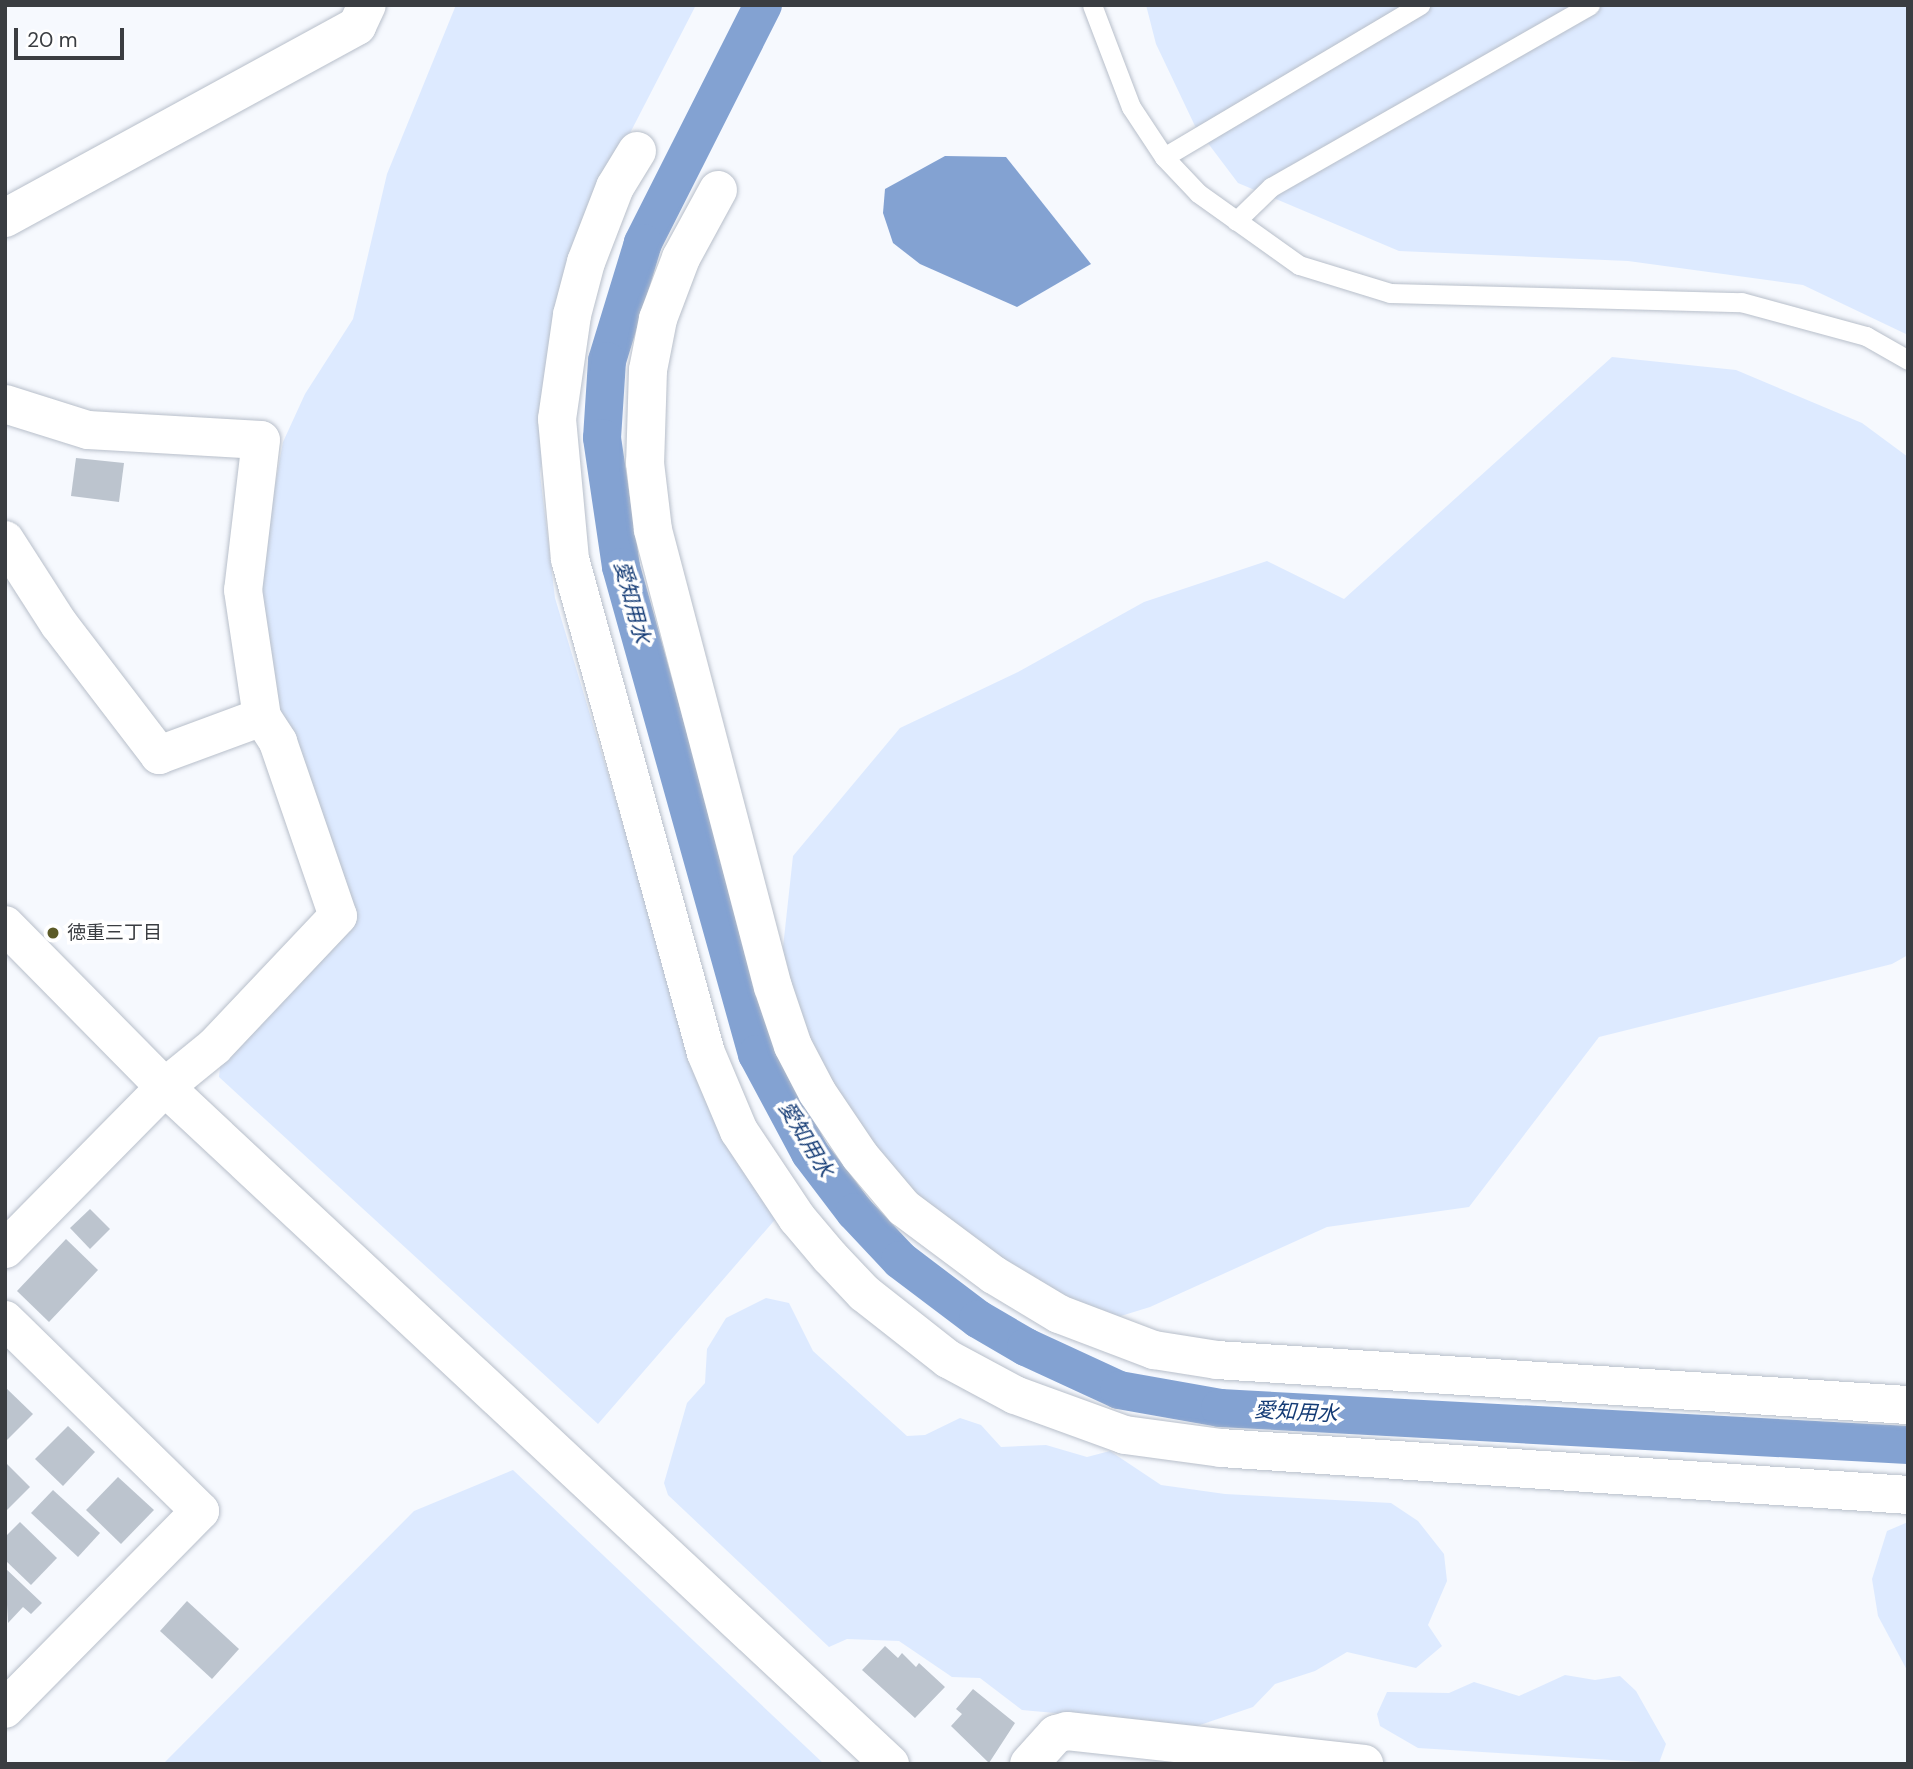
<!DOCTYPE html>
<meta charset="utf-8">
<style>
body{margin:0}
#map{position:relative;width:1913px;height:1769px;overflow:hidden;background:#f6f9fe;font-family:"DM Sans","Noto Sans JP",sans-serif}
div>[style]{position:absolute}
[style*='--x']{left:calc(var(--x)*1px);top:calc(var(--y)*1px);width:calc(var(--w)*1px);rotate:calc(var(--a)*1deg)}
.green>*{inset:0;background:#ddeaff}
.water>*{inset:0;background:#83a2d2}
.canal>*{height:38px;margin:-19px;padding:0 19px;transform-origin:19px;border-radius:19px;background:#83a2d2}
.building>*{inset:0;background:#bcc4ce}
.roads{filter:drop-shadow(0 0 2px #b8bfca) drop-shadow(0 0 2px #b8bfca)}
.lane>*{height:19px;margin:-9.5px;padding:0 9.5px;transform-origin:9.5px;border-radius:9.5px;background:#fff}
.street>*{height:38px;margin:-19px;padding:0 19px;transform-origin:19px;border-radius:19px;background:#fff}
.secondary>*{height:38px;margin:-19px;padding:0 19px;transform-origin:19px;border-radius:19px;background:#fff}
.dots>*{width:19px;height:19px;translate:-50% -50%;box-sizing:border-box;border:4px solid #fff;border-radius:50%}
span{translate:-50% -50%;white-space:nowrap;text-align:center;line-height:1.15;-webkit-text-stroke:7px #fff;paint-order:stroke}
.poi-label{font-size:19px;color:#3a3d41}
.left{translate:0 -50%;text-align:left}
.water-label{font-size:21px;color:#143b75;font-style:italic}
.frame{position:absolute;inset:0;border:7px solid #3a3d41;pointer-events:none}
.scale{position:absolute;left:14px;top:28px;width:110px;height:32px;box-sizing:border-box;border:4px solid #3a3d41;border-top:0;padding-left:9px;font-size:21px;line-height:24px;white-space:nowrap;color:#3a3d41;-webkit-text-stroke:5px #fff;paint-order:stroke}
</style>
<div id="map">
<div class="green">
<div style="clip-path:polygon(456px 5px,696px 5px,628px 137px,561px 312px,540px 474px,555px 598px,695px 1064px,779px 1215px,598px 1424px,219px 1077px,221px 1059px,356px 916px,271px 688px,257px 583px,283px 442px,305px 394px,353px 319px,387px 174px)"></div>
<div style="clip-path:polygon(1146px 5px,1908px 5px,1908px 335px,1803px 285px,1628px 261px,1399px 251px,1238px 183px,1195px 126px,1156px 44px)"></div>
<div style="clip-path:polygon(1612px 357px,1736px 370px,1862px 423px,1908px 457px,1908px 955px,1892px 964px,1599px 1037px,1469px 1207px,1327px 1227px,1150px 1307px,1069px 1332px,901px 1208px,779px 984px,793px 856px,900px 728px,1018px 672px,1144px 602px,1267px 561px,1344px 599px)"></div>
<div style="clip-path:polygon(766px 1298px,789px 1303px,813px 1351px,907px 1436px,925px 1435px,960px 1418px,981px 1425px,1001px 1447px,1046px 1445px,1087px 1457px,1110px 1451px,1161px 1485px,1225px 1494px,1391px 1503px,1418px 1521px,1444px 1554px,1447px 1581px,1428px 1625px,1442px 1646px,1416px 1668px,1347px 1652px,1315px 1671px,1275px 1684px,1253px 1707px,1197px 1726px,1022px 1710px,980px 1678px,952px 1677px,899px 1641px,847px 1639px,829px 1647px,668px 1495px,664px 1483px,687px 1403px,705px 1383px,707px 1349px,726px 1318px)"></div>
<div style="clip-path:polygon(513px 1470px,824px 1764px,163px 1764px,414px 1511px)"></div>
<div style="clip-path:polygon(1908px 1522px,1908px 1672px,1878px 1616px,1872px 1579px,1887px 1531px)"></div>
<div style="clip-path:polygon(1565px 1675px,1595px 1680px,1620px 1676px,1636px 1691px,1666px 1744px,1659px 1763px,1418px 1748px,1380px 1726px,1377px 1714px,1387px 1692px,1449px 1693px,1474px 1682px,1519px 1696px)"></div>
</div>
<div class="water">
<div style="clip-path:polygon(945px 156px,1006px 157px,1091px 264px,1017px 307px,920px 264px,893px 243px,883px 213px,885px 189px)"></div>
</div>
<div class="canal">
<div style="--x:763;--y:5;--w:267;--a:116.8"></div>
<div style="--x:643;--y:243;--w:123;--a:107"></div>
<div style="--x:607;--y:361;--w:77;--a:93.7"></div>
<div style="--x:602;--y:438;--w:130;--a:81.6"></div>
<div style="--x:621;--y:567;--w:506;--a:74.4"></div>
<div style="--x:757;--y:1054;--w:112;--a:61.8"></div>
<div style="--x:810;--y:1153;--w:74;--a:52.7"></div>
<div style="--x:855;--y:1212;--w:66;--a:46.8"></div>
<div style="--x:900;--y:1260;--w:98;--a:37.1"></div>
<div style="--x:978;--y:1319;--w:56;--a:30.3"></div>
<div style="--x:1026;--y:1347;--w:102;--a:24.8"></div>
<div style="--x:1119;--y:1390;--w:103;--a:10.1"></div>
<div style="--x:1220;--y:1408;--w:689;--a:3.08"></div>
</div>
<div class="building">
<div style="clip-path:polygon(76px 458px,124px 463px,119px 502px,71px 496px)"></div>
<div style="clip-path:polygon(90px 1209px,110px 1229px,90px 1249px,70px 1228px)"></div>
<div style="clip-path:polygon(66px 1239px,98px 1270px,49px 1322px,17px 1291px)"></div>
<div style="clip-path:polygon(5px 1387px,33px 1414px,5px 1442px)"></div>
<div style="clip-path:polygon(68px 1426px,95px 1452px,63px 1486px,35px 1459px)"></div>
<div style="clip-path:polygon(5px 1462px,30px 1487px,5px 1512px)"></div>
<div style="clip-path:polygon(118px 1477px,154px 1510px,121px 1544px,86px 1510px)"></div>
<div style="clip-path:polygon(53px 1490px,100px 1533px,78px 1557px,31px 1513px)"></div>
<div style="clip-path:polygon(20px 1522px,57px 1558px,31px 1585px,5px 1560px,5px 1537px)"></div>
<div style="clip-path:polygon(5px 1568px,42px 1603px,31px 1614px,23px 1607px,8px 1623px)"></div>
<div style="clip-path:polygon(187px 1601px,239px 1649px,212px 1679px,160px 1631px)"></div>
<div style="clip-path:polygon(885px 1646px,898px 1658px,902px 1653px,916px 1667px,919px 1663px,945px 1687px,915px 1718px,862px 1670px)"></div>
<div style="clip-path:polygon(973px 1689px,1015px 1723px,989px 1763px,951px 1726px,962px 1714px,956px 1709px)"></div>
</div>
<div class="roads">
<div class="lane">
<div style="--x:1092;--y:5;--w:109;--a:69.1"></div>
<div style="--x:1131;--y:107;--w:60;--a:56.6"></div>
<div style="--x:1164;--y:157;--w:50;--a:46.6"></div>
<div style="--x:1198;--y:193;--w:124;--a:35.5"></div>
<div style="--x:1299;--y:265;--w:95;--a:17.1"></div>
<div style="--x:1390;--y:293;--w:351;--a:1.5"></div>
<div style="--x:1741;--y:302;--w:130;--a:15.2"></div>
<div style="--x:1866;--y:336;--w:48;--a:29.7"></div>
<div style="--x:1164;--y:157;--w:298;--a:-30.7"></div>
<div style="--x:1236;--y:221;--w:49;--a:-44.2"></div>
<div style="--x:1271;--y:187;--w:367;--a:-29.7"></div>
</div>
<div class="street">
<div style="--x:637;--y:151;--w:42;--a:121.4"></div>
<div style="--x:615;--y:187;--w:80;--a:111.1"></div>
<div style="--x:586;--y:262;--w:55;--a:104.8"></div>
<div style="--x:572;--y:315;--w:105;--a:98.2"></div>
<div style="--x:557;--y:419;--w:141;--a:84.7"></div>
<div style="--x:570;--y:559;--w:512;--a:74.61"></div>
<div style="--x:706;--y:1053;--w:85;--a:67.1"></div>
<div style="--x:739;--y:1131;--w:105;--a:56.3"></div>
<div style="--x:797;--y:1218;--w:51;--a:49.8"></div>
<div style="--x:830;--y:1257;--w:50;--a:46.6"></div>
<div style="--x:864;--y:1293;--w:107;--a:38.2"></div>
<div style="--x:948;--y:1359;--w:76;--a:28.2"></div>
<div style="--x:1015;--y:1395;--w:117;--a:20"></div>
<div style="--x:1125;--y:1435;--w:97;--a:7.7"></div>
<div style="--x:1221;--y:1448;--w:689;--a:3.91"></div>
<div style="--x:718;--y:190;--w:77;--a:118.6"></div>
<div style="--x:681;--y:258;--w:65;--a:110.7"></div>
<div style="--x:658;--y:319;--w:52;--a:101.1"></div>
<div style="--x:648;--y:370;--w:93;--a:91.8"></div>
<div style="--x:645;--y:463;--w:67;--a:83.2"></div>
<div style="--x:653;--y:530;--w:472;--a:75.3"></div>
<div style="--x:773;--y:987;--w:62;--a:71.3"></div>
<div style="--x:793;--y:1046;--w:52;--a:62.4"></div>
<div style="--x:817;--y:1092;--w:77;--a:56.1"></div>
<div style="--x:860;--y:1156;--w:68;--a:49.8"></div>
<div style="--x:904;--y:1208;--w:112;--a:36.7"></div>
<div style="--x:994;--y:1275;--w:76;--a:31"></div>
<div style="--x:1059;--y:1314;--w:102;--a:20.8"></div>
<div style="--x:1154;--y:1350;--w:64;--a:9"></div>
<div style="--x:1217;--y:1360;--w:692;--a:3.73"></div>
<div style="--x:5;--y:218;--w:401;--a:-28.6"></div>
<div style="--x:357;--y:26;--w:23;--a:-65"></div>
<div style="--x:5;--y:404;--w:87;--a:17.4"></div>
<div style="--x:88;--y:430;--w:173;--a:3.3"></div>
<div style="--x:261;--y:440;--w:151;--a:96.8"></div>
<div style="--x:243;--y:590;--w:128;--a:81.5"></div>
<div style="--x:262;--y:717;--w:30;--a:57"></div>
<div style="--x:278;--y:742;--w:184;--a:71"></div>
<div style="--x:338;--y:916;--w:180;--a:133.4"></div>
<div style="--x:214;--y:1047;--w:63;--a:140.8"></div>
<div style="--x:165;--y:1087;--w:228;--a:134.6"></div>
<div style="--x:5;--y:540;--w:100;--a:57.3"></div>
<div style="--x:59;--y:624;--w:165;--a:52.6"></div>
<div style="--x:159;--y:755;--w:110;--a:-20.3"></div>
<div style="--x:5;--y:1320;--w:273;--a:44.4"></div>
<div style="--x:200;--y:1511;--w:278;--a:134.6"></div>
<div style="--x:1029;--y:1764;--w:40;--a:-48"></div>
<div style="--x:1056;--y:1734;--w:11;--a:-15"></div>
<div style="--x:1067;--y:1731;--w:299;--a:6.3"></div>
</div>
<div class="secondary">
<div style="--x:5;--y:925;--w:228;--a:45.4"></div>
<div style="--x:165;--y:1087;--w:992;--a:43.04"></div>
</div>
</div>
<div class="dots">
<div style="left:53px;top:933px;background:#5b5a27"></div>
</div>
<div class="poi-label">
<span class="left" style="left:67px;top:933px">徳重三丁目</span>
</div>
<div class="water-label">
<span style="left:632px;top:602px;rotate:75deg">愛知用水</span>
<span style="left:806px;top:1139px;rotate:59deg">愛知用水</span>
<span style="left:1296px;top:1412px;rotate:3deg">愛知用水</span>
</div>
<div class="frame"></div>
<div class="scale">20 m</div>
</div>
